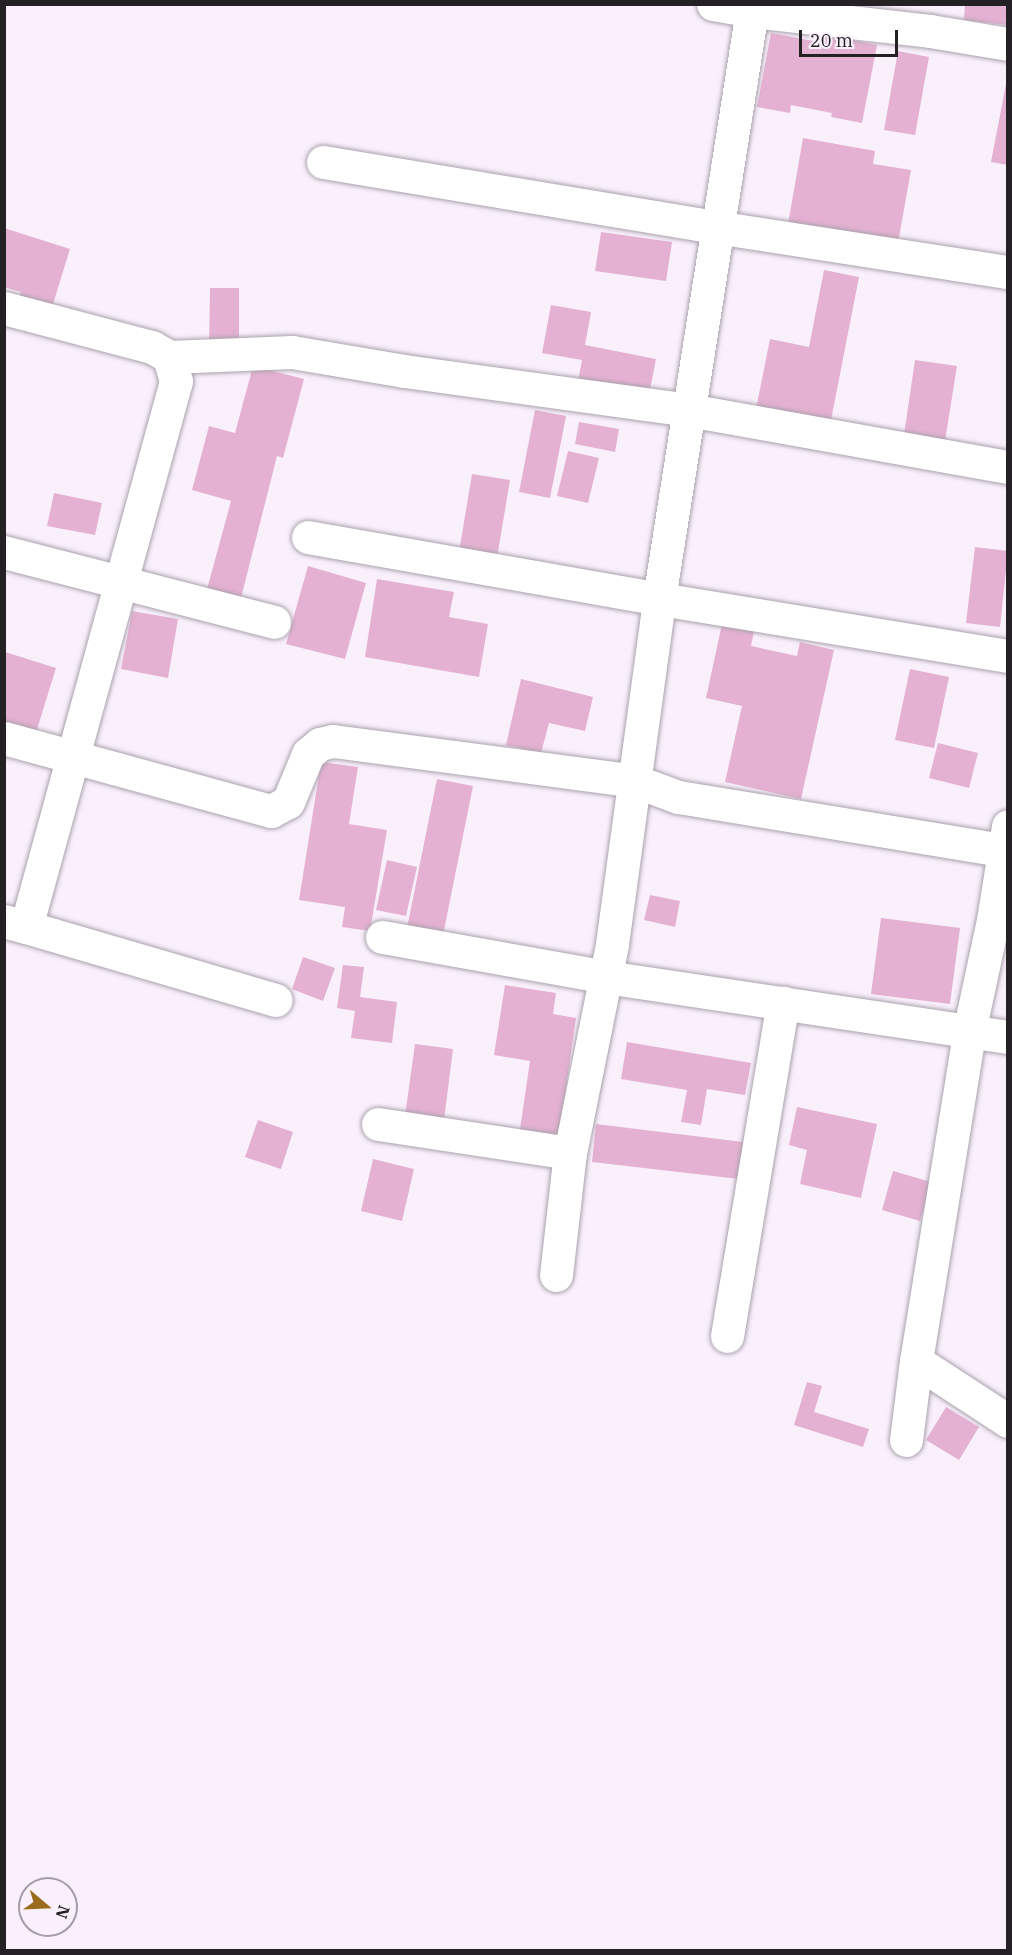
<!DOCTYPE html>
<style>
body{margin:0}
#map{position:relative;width:1012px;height:1955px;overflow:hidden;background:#f9f0fc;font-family:"IBM Plex Serif",serif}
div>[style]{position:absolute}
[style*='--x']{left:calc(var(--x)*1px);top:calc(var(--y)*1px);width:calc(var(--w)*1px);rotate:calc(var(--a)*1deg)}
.building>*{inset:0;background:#e5b1d2}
.roads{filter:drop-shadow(0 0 2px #aaa2ad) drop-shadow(0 0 2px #aaa2ad)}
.minor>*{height:33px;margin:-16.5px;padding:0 16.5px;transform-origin:16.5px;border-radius:16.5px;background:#fff}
span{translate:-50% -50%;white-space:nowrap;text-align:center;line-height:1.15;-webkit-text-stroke:4.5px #f9f0fc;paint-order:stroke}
.frame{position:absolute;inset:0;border:6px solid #242125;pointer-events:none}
.north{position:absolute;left:18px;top:1877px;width:60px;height:60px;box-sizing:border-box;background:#f9f0fc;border:2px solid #a49da6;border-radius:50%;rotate:109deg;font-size:16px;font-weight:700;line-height:24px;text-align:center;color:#242125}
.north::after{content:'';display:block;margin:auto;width:21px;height:27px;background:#9b6c1d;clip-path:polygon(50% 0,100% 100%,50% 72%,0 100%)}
.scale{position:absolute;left:799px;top:30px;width:99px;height:27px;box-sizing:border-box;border:3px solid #242125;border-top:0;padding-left:8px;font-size:18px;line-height:21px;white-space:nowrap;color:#242125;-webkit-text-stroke:4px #f9f0fc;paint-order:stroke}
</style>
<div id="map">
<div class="building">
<div style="clip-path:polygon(965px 4px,1008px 4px,1008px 25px,964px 20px)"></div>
<div style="clip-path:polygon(771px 33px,824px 43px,825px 35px,877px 45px,862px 123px,831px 117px,832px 113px,791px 105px,790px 113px,757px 107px)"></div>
<div style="clip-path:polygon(898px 51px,929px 57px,915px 135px,884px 130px)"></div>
<div style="clip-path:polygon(1006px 84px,1008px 84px,1008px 165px,991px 162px)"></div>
<div style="clip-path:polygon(803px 138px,875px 151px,873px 164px,911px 170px,898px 243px,788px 224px)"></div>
<div style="clip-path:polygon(4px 228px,70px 249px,49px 317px,16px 307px,21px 292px,4px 287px)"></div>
<div style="clip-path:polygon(601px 232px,672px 242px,666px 281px,595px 271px)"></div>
<div style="clip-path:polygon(824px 270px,859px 277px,831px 420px,755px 414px,770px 339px,809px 347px)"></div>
<div style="clip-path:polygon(210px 288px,239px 288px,239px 351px,209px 351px)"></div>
<div style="clip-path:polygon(551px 305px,591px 312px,585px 345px,656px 359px,648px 400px,577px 387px,582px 360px,542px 353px)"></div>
<div style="clip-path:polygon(915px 360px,957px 366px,945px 441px,904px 435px)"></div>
<div style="clip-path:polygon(253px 366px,304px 379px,283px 458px,277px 456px,240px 602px,206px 593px,231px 501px,192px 490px,209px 426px,235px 433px)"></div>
<div style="clip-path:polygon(535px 410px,566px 416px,550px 498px,519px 492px)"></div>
<div style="clip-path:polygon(579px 422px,619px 429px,615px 452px,575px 444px)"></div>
<div style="clip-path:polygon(568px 451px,599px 458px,588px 503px,557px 496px)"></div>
<div style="clip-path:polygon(472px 474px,510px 480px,497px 558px,459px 552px)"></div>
<div style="clip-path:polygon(54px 493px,102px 503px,95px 535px,47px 526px)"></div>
<div style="clip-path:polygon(975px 547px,1008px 551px,1000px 627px,966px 623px)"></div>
<div style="clip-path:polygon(308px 566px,366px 583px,345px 659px,286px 644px)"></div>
<div style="clip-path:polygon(377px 579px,454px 592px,449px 617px,488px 624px,479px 677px,365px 657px)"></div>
<div style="clip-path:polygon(132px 611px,178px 619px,168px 678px,121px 669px)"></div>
<div style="clip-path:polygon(722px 624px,754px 631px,751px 646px,797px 656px,800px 642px,834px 650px,801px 799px,725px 782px,742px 706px,706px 698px)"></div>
<div style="clip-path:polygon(5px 652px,56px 668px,35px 736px,5px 727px)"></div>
<div style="clip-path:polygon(910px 669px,949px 677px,934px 748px,895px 740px)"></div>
<div style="clip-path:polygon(521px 679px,593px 697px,585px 731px,549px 723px,541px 753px,506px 745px)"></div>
<div style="clip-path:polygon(938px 743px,978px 753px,969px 788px,929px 778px)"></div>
<div style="clip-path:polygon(321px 762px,358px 767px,349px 824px,387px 830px,370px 931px,342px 927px,345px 907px,299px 900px)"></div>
<div style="clip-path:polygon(437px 779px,473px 786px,442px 940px,406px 933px)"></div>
<div style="clip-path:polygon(387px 860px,417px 867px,406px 916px,376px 910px)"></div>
<div style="clip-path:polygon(650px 895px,680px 901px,675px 927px,644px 920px)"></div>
<div style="clip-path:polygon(881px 918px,960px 928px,950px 1004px,871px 994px)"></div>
<div style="clip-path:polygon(303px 957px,335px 968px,323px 1001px,292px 989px)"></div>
<div style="clip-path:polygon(343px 965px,364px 967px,360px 997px,397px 1002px,392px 1043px,351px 1038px,355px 1011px,337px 1008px)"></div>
<div style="clip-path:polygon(505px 985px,556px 993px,553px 1014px,576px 1018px,558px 1142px,519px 1136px,530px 1061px,494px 1055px)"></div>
<div style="clip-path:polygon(627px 1042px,751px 1063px,745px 1095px,707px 1089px,701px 1125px,681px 1122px,687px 1090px,621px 1079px)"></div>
<div style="clip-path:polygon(415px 1044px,453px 1049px,444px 1120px,405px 1116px)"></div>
<div style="clip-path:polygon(797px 1107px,877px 1124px,861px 1198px,800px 1184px,807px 1150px,789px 1145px)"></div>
<div style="clip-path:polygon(258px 1120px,293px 1132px,281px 1169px,245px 1157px)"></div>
<div style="clip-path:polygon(596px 1124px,743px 1142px,739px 1179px,592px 1162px)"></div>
<div style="clip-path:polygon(373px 1159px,414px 1169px,402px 1221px,361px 1211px)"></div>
<div style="clip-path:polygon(893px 1171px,931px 1182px,920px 1221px,882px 1210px)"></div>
<div style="clip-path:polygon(807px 1382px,822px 1386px,814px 1412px,869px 1429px,863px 1447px,794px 1425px)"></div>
<div style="clip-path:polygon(946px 1407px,979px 1427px,959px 1460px,926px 1440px)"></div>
</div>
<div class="roads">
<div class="minor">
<div style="--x:713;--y:4;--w:40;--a:10"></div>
<div style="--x:752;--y:11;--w:179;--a:6.4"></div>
<div style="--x:930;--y:31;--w:79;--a:9.5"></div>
<div style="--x:323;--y:162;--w:398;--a:9.4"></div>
<div style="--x:716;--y:227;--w:295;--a:8.8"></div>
<div style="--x:4;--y:308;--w:153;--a:14.8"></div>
<div style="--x:152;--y:347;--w:20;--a:30"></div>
<div style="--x:169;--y:357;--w:25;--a:74"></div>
<div style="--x:176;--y:381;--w:566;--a:105.36"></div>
<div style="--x:26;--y:927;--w:23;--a:-165"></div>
<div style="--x:169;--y:357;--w:123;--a:-2.3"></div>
<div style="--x:292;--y:352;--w:114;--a:9.6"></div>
<div style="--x:404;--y:371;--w:287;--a:7.8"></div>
<div style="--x:688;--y:410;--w:325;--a:10.1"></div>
<div style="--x:308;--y:537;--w:357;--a:10"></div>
<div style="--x:660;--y:599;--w:353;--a:9.3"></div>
<div style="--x:4;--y:552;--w:279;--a:14.5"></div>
<div style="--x:4;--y:738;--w:277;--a:15.3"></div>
<div style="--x:271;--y:811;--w:19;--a:-28"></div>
<div style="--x:288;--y:802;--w:52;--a:-67.4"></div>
<div style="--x:308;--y:754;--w:16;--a:-40"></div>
<div style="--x:320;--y:744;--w:13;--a:-13"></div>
<div style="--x:333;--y:741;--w:305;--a:7.5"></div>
<div style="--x:635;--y:781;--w:46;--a:20.4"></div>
<div style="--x:678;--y:797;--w:334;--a:9.3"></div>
<div style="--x:26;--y:927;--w:260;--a:16.3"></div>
<div style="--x:382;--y:937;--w:235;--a:10.1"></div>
<div style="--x:613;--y:978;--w:399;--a:8.5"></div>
<div style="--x:378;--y:1124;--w:194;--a:8.6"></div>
<div style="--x:556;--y:1275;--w:123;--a:-83.5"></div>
<div style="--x:570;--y:1153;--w:213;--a:-78.6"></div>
<div style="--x:612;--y:944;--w:361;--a:-82.2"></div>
<div style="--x:661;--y:586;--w:589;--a:-81.02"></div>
<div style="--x:727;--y:1336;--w:338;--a:-80.5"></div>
<div style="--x:916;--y:1361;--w:110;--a:33.1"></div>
<div style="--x:906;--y:1440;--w:80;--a:-82.8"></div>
<div style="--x:916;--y:1361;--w:333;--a:-80.8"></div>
<div style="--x:969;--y:1032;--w:115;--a:-77.9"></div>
<div style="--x:993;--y:920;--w:95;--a:-80.9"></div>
</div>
</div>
<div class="frame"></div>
<div class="north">N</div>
<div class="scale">20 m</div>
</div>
